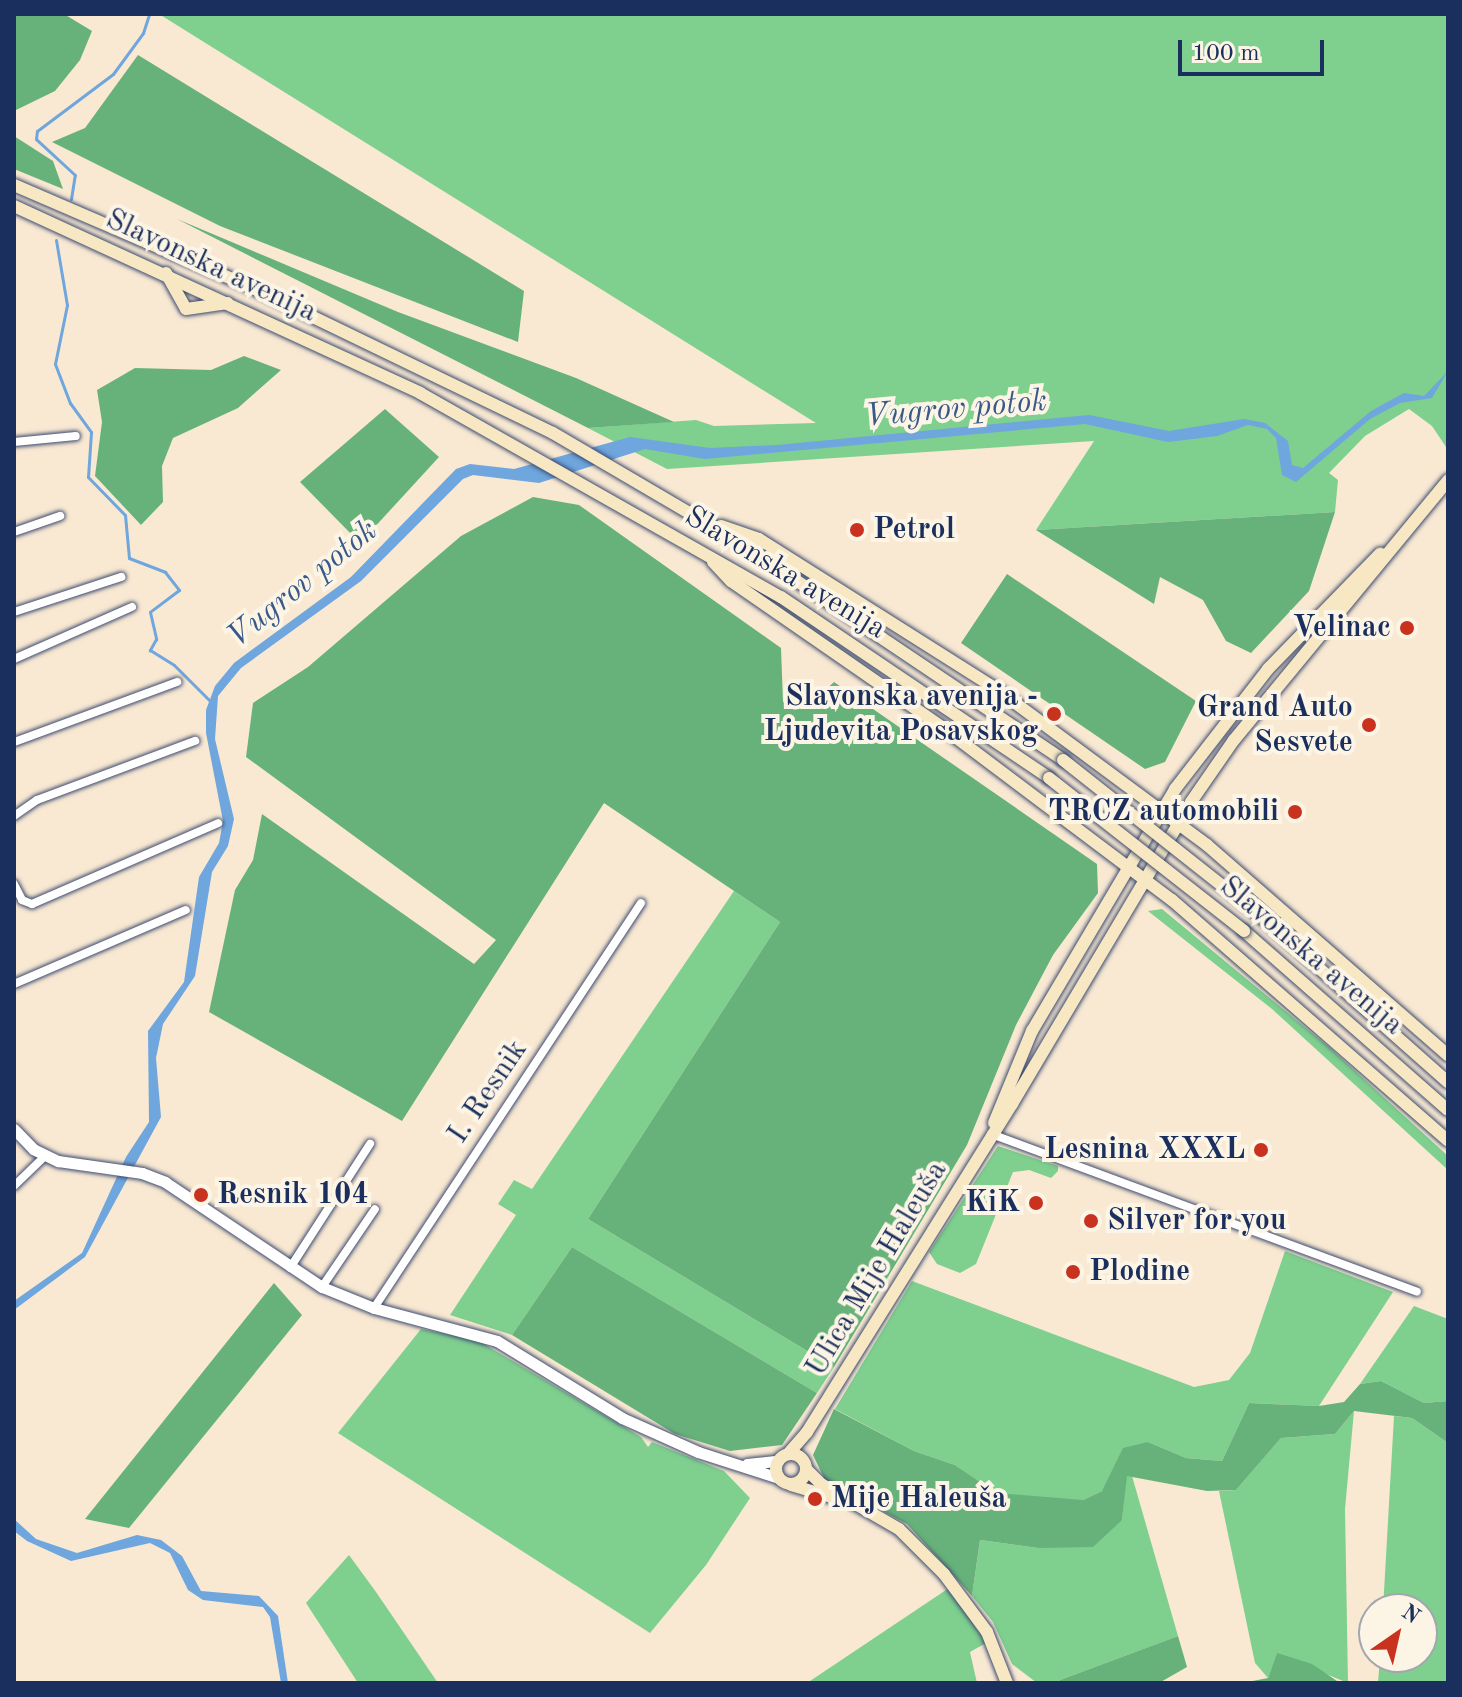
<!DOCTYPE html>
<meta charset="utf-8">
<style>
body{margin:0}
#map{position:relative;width:1462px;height:1697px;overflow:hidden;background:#f9e9d3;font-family:"Old Standard TT",serif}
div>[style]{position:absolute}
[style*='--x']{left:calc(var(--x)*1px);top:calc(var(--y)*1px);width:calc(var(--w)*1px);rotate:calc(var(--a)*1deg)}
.green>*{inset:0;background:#7fcf8f}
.forest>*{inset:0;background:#67b27a}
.water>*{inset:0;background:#6ea6dd}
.stream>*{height:3px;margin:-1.5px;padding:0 1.5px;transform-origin:1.5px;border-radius:1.5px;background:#6ea6dd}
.roads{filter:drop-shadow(0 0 2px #3c4b70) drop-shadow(0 0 2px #3c4b70)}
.minor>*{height:8px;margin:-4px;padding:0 4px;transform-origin:4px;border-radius:4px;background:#fff}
.tertiary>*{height:11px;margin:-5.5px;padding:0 5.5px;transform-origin:5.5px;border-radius:5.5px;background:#fff}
.secondary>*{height:12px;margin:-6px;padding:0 6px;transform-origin:6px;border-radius:6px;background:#f7e8c3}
.secondary>.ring{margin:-6px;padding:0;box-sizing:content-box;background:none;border:12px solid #f7e8c3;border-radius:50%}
.bridges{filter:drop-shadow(0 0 2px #3c4b70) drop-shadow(0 0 2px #3c4b70)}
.secondary-bridge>*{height:12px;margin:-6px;padding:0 6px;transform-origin:6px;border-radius:6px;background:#f7e8c3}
.dots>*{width:22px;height:22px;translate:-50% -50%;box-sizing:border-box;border:4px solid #fcf5e5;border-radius:50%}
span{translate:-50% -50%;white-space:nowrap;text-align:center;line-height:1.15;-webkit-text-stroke:8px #fcf5e5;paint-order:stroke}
.street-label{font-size:30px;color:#1b2f5e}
.poi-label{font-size:30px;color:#1b2f5e;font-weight:700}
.left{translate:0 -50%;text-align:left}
.right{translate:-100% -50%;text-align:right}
.water-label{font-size:32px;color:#38598a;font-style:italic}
.frame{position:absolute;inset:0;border:16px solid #1b2f5e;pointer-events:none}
.north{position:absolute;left:1358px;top:1593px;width:80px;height:80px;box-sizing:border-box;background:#fcf5e5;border:2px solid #a2a6af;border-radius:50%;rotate:34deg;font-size:22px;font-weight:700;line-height:32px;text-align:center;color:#1b2f5e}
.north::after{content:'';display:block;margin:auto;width:28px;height:36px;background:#c8321e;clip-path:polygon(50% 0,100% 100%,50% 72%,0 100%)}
.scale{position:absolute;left:1178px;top:40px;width:146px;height:36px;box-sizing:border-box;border:4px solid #1b2f5e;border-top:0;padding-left:10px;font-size:24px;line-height:28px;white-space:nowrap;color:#1b2f5e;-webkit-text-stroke:6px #fcf5e5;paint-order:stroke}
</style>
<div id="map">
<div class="green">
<div style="clip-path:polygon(159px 14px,1448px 14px,1448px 450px,1432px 426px,1409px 409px,1365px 436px,1329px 473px,1338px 480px,1335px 512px,1036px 530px,1094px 441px,667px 469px,588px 428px,696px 420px,714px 426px,816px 423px)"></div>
<div style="clip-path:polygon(734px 891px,780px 922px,588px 1219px,834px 1367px,817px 1393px,572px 1247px,512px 1335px,450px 1315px,516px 1215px,498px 1204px,514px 1180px,532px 1189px)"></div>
<div style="clip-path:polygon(1162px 909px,1330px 1048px,1448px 1156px,1448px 1170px,1272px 1009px,1148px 911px)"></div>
<div style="clip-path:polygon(998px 1146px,1058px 1166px,1058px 1171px,1051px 1178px,1029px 1170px,1013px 1172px,976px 1264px,960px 1273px,937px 1264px,929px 1252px)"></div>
<div style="clip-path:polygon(1285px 1251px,1393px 1292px,1319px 1406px,1249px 1403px,1222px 1461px,1186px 1458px,1148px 1442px,1102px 1491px,1083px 1500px,1036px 1500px,995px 1493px,955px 1465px,914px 1451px,835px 1409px,912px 1281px,1194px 1387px,1229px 1380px,1250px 1353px)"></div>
<div style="clip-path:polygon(1414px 1306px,1448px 1319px,1448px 1401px,1424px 1403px,1381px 1381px,1360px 1384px)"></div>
<div style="clip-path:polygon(421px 1329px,477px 1340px,641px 1437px,648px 1447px,652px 1442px,724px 1471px,750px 1498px,706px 1565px,650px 1633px,338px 1433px)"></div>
<div style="clip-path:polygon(1354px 1411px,1345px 1509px,1348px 1683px,1277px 1654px,1268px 1678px,1255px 1663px,1219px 1491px,1236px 1490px,1281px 1438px,1335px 1434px)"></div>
<div style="clip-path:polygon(1394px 1416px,1412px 1418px,1448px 1443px,1448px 1683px,1378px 1683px,1380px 1657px,1422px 1657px,1422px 1609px,1383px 1609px)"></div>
<div style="clip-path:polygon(1126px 1476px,1132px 1476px,1178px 1636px,1052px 1683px,1037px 1683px,1012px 1664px,993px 1622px,972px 1596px,980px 1540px,1038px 1548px,1122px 1520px)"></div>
<div style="clip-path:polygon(349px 1555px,376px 1592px,438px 1683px,358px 1683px,306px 1603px)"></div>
<div style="clip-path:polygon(949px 1588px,986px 1643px,970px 1652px,977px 1683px,807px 1683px)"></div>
</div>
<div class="forest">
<div style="clip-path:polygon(14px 14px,64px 14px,92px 31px,80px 60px,55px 91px,14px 111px)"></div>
<div style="clip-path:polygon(138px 55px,524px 291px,518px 342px,220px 226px,52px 142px,85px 128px)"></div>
<div style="clip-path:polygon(14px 136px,53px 161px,63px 189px,14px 169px)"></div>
<div style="clip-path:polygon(177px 219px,398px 312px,576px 378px,674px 422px,588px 428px)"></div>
<div style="clip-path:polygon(244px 356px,281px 370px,238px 408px,173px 438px,162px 466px,163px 502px,141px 525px,95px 476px,102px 422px,97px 390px,135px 368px,211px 370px)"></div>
<div style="clip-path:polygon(385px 409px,439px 457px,360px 543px,300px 482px)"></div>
<div style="clip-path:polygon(533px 497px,579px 505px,781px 648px,783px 702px,809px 705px,834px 682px,1097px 864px,1098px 893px,1053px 955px,1016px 1025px,967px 1145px,834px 1367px,588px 1219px,780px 922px,604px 803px,402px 1121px,209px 1012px,235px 890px,253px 860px,262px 814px,474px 964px,496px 940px,246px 757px,253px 703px,308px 667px,461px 536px)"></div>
<div style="clip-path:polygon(1335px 512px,1309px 591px,1251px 653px,1226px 641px,1203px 600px,1160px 577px,1154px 604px,1036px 530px)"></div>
<div style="clip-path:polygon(1007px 574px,1196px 701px,1165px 762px,1145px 769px,961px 643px)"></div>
<div style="clip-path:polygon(572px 1247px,817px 1393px,782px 1445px,730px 1451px,675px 1434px,512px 1335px)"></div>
<div style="clip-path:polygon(274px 1283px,302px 1315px,129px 1528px,85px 1519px)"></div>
<div style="clip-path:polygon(1381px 1381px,1424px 1403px,1448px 1401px,1448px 1443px,1412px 1418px,1354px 1411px,1335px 1434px,1281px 1438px,1236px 1490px,1207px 1491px,1127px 1476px,1122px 1520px,1093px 1547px,1038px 1548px,980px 1540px,972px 1596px,907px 1524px,825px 1480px,813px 1455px,834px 1409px,914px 1451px,955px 1465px,996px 1493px,1083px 1500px,1102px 1491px,1123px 1448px,1148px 1442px,1186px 1458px,1222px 1461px,1249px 1403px,1319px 1406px,1344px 1402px,1360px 1384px)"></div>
<div style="clip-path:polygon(1178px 1636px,1187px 1667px,1159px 1683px,1052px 1683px)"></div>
<div style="clip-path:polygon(1277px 1653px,1312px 1664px,1340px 1683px,1242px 1683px,1268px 1678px)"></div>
</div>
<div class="water">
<div style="clip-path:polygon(1448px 371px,1432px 398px,1400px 403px,1370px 419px,1296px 482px,1282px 475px,1276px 438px,1267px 429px,1248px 425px,1217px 436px,1168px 442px,1085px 424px,705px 459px,645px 449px,539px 483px,473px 475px,463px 479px,361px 581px,241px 668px,218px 696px,215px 739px,234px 819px,228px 846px,212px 872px,195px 976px,163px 1024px,156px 1058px,161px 1117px,85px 1257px,14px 1310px,14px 1301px,82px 1253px,126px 1157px,149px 1122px,148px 1031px,184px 982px,199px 877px,219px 843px,223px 821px,206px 733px,206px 710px,215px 686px,234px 663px,351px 577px,456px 469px,470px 464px,514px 469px,630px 437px,710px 448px,777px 445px,1089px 415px,1169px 431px,1244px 419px,1265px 423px,1288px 441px,1292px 465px,1303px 468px,1371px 411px,1404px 393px,1424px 396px)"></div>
<div style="clip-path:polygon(14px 1519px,36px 1539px,77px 1553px,137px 1535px,161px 1540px,182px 1556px,201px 1591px,259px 1596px,278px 1616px,288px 1683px,281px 1683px,270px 1617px,263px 1607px,203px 1600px,188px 1590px,170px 1553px,150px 1543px,71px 1561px,27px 1541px,14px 1531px)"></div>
</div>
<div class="stream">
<div style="--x:71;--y:199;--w:24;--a:-81"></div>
<div style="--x:75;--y:175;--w:53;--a:-137.3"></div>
<div style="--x:36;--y:139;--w:8;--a:-83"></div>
<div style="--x:37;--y:131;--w:95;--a:-36.9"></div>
<div style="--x:113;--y:74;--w:51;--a:-53.8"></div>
<div style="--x:143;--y:33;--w:20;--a:-72"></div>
<div style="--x:56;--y:240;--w:66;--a:80.4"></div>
<div style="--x:67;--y:305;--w:60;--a:101.5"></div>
<div style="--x:55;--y:364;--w:42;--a:69"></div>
<div style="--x:70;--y:403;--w:36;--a:54"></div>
<div style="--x:91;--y:432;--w:45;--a:93.8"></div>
<div style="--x:88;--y:477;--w:53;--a:45.8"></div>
<div style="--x:125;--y:515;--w:43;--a:84.7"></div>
<div style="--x:129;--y:558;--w:39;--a:21"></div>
<div style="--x:165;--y:572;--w:23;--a:52"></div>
<div style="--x:179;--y:590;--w:36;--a:143"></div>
<div style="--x:150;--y:612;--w:28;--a:77"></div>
<div style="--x:156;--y:639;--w:13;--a:119"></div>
<div style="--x:150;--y:650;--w:28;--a:32"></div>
<div style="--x:174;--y:665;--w:51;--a:45"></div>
</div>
<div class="roads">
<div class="minor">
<div style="--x:14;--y:442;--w:62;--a:-5.5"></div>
<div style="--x:14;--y:532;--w:49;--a:-19.2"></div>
<div style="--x:14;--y:612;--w:113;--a:-18.1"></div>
<div style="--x:14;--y:659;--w:129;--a:-23.8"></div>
<div style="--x:14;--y:742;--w:174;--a:-20.2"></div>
<div style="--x:14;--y:816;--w:28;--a:-35"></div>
<div style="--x:37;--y:800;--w:169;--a:-20.5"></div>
<div style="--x:14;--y:884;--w:18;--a:63"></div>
<div style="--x:22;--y:900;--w:11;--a:22"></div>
<div style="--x:32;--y:904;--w:203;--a:-23.5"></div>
<div style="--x:14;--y:984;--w:187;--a:-23.3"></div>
<div style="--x:991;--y:1134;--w:454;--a:20.3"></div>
<div style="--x:14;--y:1186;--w:43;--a:-44.1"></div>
<div style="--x:290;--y:1268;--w:148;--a:-57.2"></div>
<div style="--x:322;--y:1287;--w:94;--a:-55.8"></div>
<div style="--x:374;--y:1308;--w:485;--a:-56.6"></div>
</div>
<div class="tertiary">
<div style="--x:14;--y:1129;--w:28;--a:46"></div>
<div style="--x:33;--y:1149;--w:28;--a:26"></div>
<div style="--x:58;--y:1161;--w:85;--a:8.1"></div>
<div style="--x:142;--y:1173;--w:25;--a:21"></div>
<div style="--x:165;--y:1182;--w:189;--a:33.8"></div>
<div style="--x:322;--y:1287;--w:56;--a:22"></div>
<div style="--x:374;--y:1308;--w:127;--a:15"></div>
<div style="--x:497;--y:1341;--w:147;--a:31.6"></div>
<div style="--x:622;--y:1418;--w:83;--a:24.1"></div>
<div style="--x:698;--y:1452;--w:85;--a:17.8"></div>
<div style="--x:747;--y:1464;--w:31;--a:-6"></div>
</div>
<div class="secondary">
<div style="--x:14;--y:185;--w:258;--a:23.3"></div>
<div style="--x:251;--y:287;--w:335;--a:25.8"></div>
<div style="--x:553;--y:433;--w:219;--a:30.4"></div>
<div style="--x:742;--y:544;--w:387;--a:33.9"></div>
<div style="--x:14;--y:206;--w:447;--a:24.7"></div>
<div style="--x:420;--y:393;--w:415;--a:29.5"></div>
<div style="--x:781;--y:597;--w:323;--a:34"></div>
<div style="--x:166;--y:273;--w:41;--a:60.9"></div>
<div style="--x:186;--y:309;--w:42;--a:-8.1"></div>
<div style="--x:721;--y:526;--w:40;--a:18.9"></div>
<div style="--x:759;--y:539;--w:284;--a:32.3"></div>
<div style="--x:999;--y:691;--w:259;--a:36.5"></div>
<div style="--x:1207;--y:845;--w:320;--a:41.1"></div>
<div style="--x:713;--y:562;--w:26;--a:47"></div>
<div style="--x:731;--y:581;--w:262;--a:34.7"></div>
<div style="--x:946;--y:730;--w:283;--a:37"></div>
<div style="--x:1172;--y:900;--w:366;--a:41.1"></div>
<div style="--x:1259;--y:915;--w:252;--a:41.5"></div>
<div style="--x:1244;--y:931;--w:271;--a:41.3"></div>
<div style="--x:994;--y:1123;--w:100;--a:-67.6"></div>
<div style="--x:1032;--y:1031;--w:281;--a:-59.4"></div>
<div style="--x:1175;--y:789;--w:152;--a:-52.2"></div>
<div style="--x:1268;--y:669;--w:161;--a:-45.8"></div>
<div class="ring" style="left:776px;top:1454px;width:18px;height:18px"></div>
<div style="--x:788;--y:1454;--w:29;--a:-49"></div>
<div style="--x:807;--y:1432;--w:387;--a:-58"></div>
<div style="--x:1012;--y:1104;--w:351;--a:-59.3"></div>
<div style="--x:1191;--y:802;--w:75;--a:-55.3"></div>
<div style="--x:1234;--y:740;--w:337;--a:-50.5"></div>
<div style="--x:806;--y:1469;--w:21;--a:45"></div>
<div style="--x:821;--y:1484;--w:90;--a:30"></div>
<div style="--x:899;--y:1529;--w:64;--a:45"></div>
<div style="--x:944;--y:1574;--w:72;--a:53.4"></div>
<div style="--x:987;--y:1632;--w:55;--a:68.6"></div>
<div style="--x:791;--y:1485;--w:46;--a:16.5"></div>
</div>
</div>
<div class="bridges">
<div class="secondary-bridge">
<div style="--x:1063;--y:760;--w:250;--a:38.3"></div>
<div style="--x:1049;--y:778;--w:248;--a:38.1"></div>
</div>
</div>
<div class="dots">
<div style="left:857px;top:530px;background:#c8321e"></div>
<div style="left:1407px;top:628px;background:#c8321e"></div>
<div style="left:1054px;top:714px;background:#c8321e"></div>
<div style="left:1369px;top:725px;background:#c8321e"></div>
<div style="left:1295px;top:812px;background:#c8321e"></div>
<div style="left:1261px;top:1150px;background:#c8321e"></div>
<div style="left:201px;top:1195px;background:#c8321e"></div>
<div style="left:1036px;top:1203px;background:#c8321e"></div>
<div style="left:1091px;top:1221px;background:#c8321e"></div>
<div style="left:1073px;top:1272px;background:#c8321e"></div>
<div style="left:815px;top:1499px;background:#c8321e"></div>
</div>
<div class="street-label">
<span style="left:211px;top:266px;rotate:25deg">Slavonska avenija</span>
<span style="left:785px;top:573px;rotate:31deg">Slavonska avenija</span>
<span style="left:1311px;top:956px;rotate:40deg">Slavonska avenija</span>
<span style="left:488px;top:1092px;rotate:-56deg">I. Resnik</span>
<span style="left:877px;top:1269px;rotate:-59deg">Ulica Mije Haleuša</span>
</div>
<div class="poi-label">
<span class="left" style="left:873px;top:530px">Petrol</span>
<span class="right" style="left:1391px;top:628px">Velinac</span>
<span class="right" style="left:1038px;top:714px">Slavonska avenija -<br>Ljudevita Posavskog</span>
<span class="right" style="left:1353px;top:725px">Grand Auto<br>Sesvete</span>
<span class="right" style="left:1279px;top:812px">TRCZ automobili</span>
<span class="right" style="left:1245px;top:1150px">Lesnina XXXL</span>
<span class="left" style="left:217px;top:1195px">Resnik 104</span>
<span class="right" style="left:1020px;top:1203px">KiK</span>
<span class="left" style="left:1107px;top:1221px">Silver for you</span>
<span class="left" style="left:1089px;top:1272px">Plodine</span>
<span class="left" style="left:831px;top:1499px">Mije Haleuša</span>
</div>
<div class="water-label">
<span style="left:956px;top:410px;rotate:-5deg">Vugrov potok</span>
<span style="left:303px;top:585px;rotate:-39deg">Vugrov potok</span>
</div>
<div class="frame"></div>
<div class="north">N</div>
<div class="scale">100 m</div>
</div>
